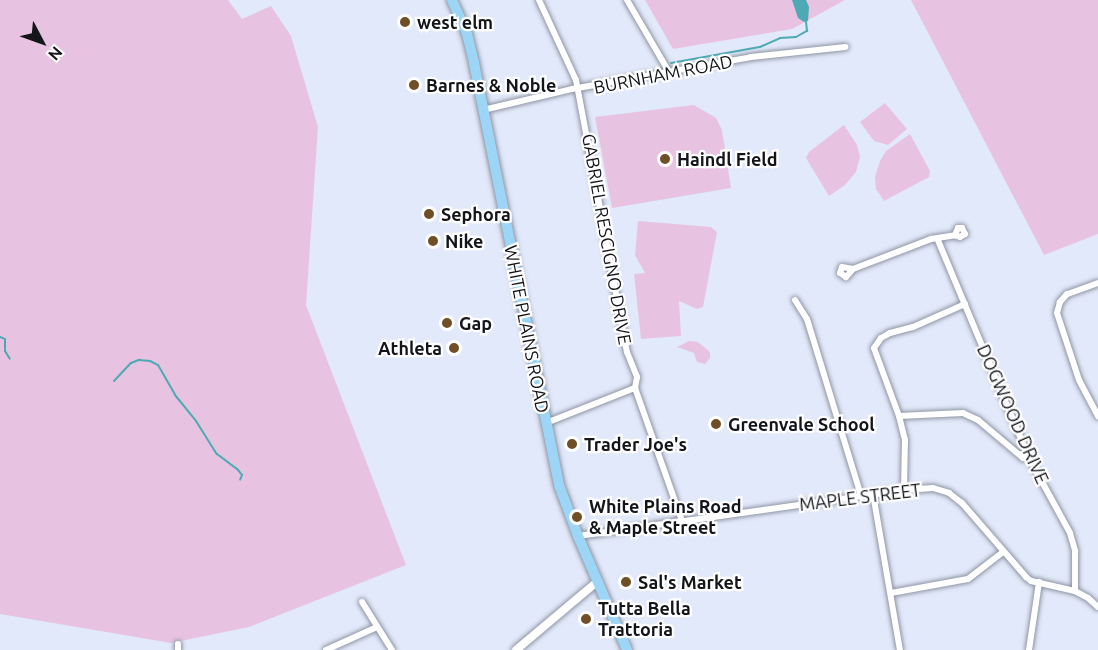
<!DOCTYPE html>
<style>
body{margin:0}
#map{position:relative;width:1098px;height:650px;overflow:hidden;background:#e2e9fa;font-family:Ubuntu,sans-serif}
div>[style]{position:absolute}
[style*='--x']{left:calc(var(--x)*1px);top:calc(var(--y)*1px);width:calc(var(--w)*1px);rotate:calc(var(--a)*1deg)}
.green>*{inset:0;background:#e8c3e1}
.water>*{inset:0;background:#4daab4}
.stream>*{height:2px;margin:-1px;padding:0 1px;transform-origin:1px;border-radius:1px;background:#4daab4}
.roads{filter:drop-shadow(0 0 2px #8f95a4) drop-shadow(0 0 2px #8f95a4)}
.minor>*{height:6px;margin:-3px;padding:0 3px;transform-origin:3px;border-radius:3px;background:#fff}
.tertiary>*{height:8px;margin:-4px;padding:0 4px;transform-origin:4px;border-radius:4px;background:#fff}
.primary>*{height:10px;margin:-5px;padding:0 5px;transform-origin:5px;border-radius:5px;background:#9dd5f6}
.dots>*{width:16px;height:16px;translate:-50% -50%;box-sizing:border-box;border:3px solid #fff;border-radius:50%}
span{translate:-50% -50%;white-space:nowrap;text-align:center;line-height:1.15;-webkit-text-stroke:4.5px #fff;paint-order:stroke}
.poi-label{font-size:18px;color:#13151b;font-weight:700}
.left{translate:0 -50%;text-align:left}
.right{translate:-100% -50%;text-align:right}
.street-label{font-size:18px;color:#13151b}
.north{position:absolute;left:12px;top:12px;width:60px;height:60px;-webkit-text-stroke:4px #fff;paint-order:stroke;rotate:131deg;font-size:16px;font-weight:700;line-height:24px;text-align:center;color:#13151b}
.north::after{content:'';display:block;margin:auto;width:21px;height:27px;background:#13151b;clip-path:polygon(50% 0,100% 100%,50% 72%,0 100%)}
</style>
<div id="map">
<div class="green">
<div style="clip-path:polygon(0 0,228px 0,242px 19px,271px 6px,291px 36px,318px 127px,306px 305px,406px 565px,249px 627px,171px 643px,0 614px)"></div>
<div style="clip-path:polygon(645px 0,845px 0,792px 29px,673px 49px)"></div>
<div style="clip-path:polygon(911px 0,1098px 0,1098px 234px,1044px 255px)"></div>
<div style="clip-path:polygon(885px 103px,907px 129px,888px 145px,874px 141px,860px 122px)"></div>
<div style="clip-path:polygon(694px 105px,716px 118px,722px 130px,731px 188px,612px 208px,595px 117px)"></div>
<div style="clip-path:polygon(844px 125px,857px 145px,860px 157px,856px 172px,845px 185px,829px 196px,806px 158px,809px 152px)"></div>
<div style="clip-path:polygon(910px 134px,930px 171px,929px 177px,884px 201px,876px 189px,875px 177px,880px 161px,886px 151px)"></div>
<div style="clip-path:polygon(638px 221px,711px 227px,717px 232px,703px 307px,697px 309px,679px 301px,681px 336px,641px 339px,634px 274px,645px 273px,635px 255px)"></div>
<div style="clip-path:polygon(689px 341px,698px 342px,710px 352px,710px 358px,705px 364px,697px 362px,694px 353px,677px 347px)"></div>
</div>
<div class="water">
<div style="clip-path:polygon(792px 0,806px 0,809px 7px,808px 21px,804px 22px,798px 18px)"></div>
</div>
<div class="stream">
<div style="--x:671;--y:63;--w:90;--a:-10.2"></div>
<div style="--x:760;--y:47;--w:22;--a:-24"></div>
<div style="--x:780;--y:38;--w:16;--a:-4"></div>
<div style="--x:796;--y:37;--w:13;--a:-29"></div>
<div style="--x:807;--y:31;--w:9;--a:-96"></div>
<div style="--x:0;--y:337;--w:5;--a:22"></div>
<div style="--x:5;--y:339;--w:12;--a:90"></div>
<div style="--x:5;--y:351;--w:9;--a:58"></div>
<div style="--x:114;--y:381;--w:25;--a:-47"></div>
<div style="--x:131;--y:363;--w:9;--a:-21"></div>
<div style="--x:139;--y:360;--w:11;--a:5"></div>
<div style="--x:150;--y:361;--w:9;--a:27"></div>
<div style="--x:158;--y:365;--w:34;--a:60"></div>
<div style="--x:175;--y:395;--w:33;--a:51"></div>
<div style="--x:196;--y:421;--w:39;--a:58"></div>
<div style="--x:217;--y:454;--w:26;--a:37"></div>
<div style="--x:238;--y:470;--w:6;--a:51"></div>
<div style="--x:242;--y:475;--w:5;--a:112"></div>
</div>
<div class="roads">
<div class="minor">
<div style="--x:539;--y:0;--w:88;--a:65.2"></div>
<div style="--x:576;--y:80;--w:277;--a:79.4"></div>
<div style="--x:627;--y:352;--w:27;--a:68"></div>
<div style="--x:637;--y:377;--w:11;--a:100"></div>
<div style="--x:635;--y:388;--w:141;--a:70.5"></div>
<div style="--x:627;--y:0;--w:83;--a:59.7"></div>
<div style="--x:483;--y:110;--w:91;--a:-13.3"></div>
<div style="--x:572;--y:89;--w:182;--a:-10.1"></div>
<div style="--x:751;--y:57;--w:95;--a:-6.1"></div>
<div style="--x:937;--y:238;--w:238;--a:67.3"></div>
<div style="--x:1029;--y:458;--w:85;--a:61.3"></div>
<div style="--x:1070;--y:533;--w:19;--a:74"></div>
<div style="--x:1075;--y:551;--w:40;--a:90"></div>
<div style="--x:853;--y:269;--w:11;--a:131"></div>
<div style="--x:846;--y:277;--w:7;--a:-146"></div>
<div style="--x:840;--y:273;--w:6;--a:-72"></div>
<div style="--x:842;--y:267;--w:11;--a:10"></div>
<div style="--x:853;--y:269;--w:84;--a:-21"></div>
<div style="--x:931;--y:239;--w:24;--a:-9"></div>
<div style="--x:955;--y:235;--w:5;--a:22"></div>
<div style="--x:960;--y:237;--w:6;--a:-31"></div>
<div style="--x:965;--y:234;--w:7;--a:-117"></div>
<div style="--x:962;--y:228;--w:4;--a:180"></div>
<div style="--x:958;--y:228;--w:8;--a:113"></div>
<div style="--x:1098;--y:283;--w:33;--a:160"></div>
<div style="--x:1067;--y:294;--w:11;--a:131"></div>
<div style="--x:1060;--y:302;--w:11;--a:105"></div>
<div style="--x:1057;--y:313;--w:71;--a:71.8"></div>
<div style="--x:1079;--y:380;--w:41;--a:62.2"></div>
<div style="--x:795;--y:300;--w:22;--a:58"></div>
<div style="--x:807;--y:319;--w:185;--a:73"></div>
<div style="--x:899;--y:416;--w:64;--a:-2.7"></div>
<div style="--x:963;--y:413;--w:17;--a:25"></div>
<div style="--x:978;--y:420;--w:59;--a:40.2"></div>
<div style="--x:1023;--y:458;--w:6;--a:0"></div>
<div style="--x:546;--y:423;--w:96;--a:-21.5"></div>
<div style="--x:904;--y:490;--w:50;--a:-88.9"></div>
<div style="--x:905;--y:440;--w:25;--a:-104"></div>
<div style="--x:899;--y:416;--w:72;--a:-110.2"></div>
<div style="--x:874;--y:348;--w:12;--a:-55"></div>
<div style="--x:881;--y:338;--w:10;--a:-29"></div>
<div style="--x:890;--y:333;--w:24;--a:-15"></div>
<div style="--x:913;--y:327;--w:57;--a:-23.9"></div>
<div style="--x:873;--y:494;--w:158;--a:80.2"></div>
<div style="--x:578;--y:536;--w:329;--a:-8"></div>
<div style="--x:904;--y:490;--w:29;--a:-4"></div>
<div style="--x:933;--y:488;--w:17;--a:17"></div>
<div style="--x:949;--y:493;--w:16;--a:38"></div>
<div style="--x:962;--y:503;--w:98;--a:49.1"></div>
<div style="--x:1026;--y:577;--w:6;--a:39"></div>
<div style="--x:1031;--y:581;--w:45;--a:12.8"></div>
<div style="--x:1075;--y:591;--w:15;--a:28"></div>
<div style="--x:1088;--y:598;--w:13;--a:42"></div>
<div style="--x:891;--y:593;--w:78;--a:-10.3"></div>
<div style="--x:968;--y:579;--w:44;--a:-37.6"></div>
<div style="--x:362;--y:602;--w:57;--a:58"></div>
<div style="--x:178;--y:650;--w:6;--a:-90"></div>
<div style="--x:326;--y:650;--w:56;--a:-24.3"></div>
<div style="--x:1029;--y:650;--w:69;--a:-81.6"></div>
</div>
<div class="tertiary">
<div style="--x:516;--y:650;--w:107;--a:-40.1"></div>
</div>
<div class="primary">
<div style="--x:452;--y:0;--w:37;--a:66"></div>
<div style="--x:467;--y:34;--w:30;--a:76"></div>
<div style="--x:474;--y:63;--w:430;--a:78.6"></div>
<div style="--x:559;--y:485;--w:54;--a:69.6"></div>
<div style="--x:578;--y:536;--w:124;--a:66.7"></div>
</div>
</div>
<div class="dots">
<div style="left:405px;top:22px;background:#704e26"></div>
<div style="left:414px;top:85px;background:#704e26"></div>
<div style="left:665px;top:159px;background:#704e26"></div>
<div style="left:429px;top:214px;background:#704e26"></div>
<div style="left:433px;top:241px;background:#704e26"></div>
<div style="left:447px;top:323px;background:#704e26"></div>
<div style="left:454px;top:348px;background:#704e26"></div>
<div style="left:716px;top:424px;background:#704e26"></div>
<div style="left:572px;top:444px;background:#704e26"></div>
<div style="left:577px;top:517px;background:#704e26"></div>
<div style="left:626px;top:582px;background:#704e26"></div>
<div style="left:586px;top:619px;background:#704e26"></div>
</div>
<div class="poi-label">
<span class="left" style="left:417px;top:22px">west elm</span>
<span class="left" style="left:426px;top:85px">Barnes &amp; Noble</span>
<span class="left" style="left:677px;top:159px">Haindl Field</span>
<span class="left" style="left:441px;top:214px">Sephora</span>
<span class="left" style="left:445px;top:241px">Nike</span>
<span class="left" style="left:459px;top:323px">Gap</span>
<span class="right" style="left:442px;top:348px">Athleta</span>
<span class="left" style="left:728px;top:424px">Greenvale School</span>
<span class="left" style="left:584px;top:444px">Trader Joe's</span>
<span class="left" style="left:589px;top:517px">White Plains Road<br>&amp; Maple Street</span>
<span class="left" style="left:638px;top:582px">Sal's Market</span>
<span class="left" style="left:598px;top:619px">Tutta Bella<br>Trattoria</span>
</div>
<div class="street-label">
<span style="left:663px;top:74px;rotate:-11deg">BURNHAM ROAD</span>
<span style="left:607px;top:239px;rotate:80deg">GABRIEL RESCIGNO DRIVE</span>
<span style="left:527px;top:329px;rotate:79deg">WHITE PLAINS ROAD</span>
<span style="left:1013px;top:414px;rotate:66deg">DOGWOOD DRIVE</span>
<span style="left:860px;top:497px;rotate:-7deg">MAPLE STREET</span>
</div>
<div class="north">N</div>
</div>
